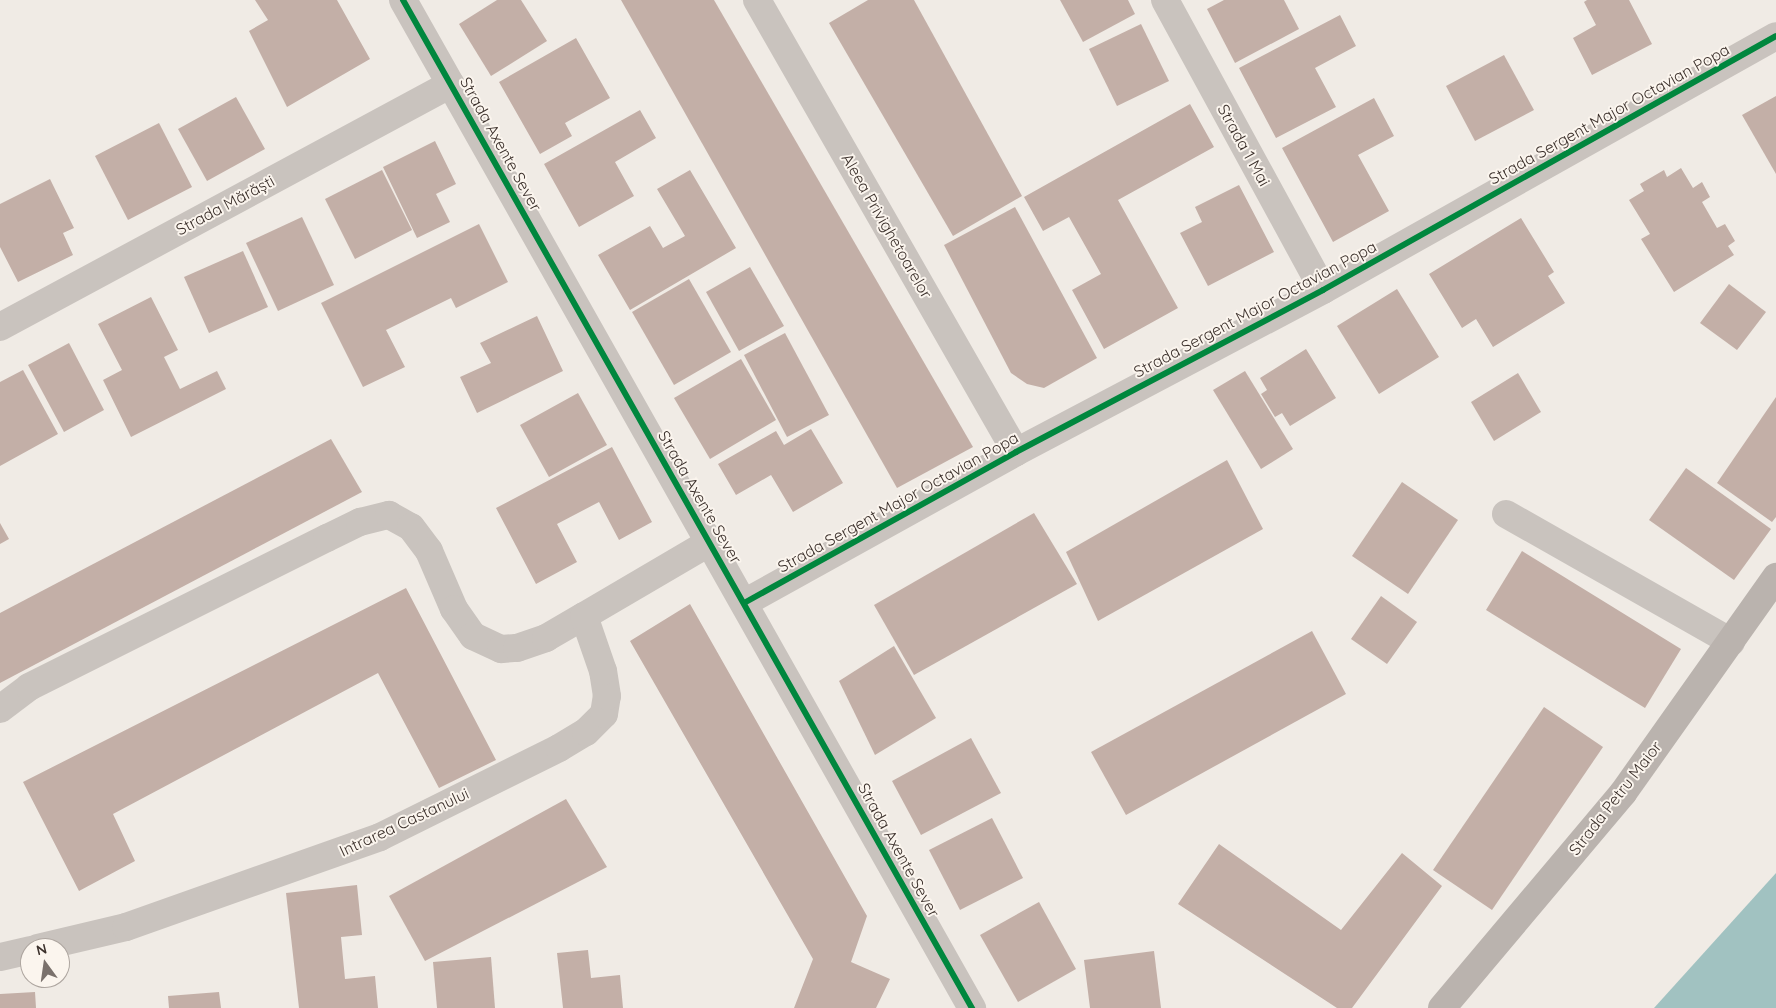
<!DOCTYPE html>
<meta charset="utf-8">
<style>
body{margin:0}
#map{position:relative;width:1776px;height:1008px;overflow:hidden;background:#f0ebe5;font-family:Quicksand,sans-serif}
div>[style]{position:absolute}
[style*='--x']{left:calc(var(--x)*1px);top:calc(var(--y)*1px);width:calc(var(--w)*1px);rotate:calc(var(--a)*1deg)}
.water>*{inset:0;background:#a1c2c1}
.building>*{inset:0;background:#c3afa7}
.street>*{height:28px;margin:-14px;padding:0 14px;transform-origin:14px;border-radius:14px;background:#c9c3be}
.secondary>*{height:28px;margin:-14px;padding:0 14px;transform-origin:14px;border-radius:14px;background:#bab3ae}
.cycleway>*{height:6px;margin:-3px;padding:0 3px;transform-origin:3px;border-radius:3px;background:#00873e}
span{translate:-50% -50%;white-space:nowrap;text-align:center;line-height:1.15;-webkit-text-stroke:4px #fbf5ee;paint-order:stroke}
.street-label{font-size:16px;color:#3b302b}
.north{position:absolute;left:20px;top:938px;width:50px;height:50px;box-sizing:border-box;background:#fbf5ee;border:1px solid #aea6a0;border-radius:50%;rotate:346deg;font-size:14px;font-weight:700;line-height:20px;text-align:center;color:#3b302b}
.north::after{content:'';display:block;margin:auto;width:18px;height:22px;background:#7a716c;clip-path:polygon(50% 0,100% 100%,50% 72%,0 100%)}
</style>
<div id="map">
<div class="water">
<div style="clip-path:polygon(1776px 873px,1776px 1008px,1654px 1008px)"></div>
</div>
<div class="building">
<div style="clip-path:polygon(255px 0,337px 0,370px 59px,287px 107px,249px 31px,268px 20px)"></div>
<div style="clip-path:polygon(497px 0,521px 0,547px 41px,491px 76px,459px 24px)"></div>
<div style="clip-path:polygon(621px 0,714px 0,973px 447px,897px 488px)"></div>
<div style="clip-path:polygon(868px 0,914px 0,1022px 196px,953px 236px,829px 23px)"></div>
<div style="clip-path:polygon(1060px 0,1128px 0,1135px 14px,1083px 42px)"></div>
<div style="clip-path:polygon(1224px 0,1284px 0,1299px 29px,1235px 63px,1207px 9px)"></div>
<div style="clip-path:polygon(1587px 0,1629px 0,1652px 44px,1592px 75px,1573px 38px,1596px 25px,1584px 2px)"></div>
<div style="clip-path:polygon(1340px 15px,1356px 46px,1315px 68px,1336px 107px,1276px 138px,1239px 68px)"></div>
<div style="clip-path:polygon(1141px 24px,1169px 81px,1117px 106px,1089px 49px)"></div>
<div style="clip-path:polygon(576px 38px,610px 98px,565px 123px,572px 136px,540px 154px,499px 82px)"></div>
<div style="clip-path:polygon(1504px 55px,1534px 110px,1475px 141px,1446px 86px)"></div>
<div style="clip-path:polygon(1776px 96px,1776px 174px,1742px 115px)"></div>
<div style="clip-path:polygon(236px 97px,265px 149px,207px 181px,178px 129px)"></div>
<div style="clip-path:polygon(1374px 98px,1394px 136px,1358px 155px,1389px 211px,1333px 242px,1282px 148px)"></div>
<div style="clip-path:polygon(1190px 104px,1214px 147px,1118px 200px,1178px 308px,1104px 349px,1072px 290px,1101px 274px,1069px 217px,1043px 231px,1024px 197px)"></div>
<div style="clip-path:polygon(640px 110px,656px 138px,615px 162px,634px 196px,579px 227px,544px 164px)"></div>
<div style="clip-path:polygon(159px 123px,192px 187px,128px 220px,95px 156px)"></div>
<div style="clip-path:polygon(435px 141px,456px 184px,436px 194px,450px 222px,417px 238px,383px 167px)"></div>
<div style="clip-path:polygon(1681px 168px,1693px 188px,1702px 182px,1710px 197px,1702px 202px,1717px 228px,1725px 224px,1735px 241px,1728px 246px,1734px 255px,1674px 292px,1641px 239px,1650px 234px,1629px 200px,1644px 191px,1640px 184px,1664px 170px,1667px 177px)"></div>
<div style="clip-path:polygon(382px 170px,412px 230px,355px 259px,325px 199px)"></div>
<div style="clip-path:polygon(690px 170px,736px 248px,630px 310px,598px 255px,650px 226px,663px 248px,685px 236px,657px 189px)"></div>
<div style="clip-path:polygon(50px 179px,74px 228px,63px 233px,73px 255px,18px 282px,0 247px,0 204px)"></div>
<div style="clip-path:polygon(1239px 185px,1274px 252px,1208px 286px,1180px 233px,1202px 222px,1195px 207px)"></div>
<div style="clip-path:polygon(1015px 207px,1097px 358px,1044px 388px,1027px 384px,1011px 373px,944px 245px)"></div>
<div style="clip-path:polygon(302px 217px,334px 285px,278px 311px,246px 243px)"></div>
<div style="clip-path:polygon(1521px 218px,1554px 272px,1548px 276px,1565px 303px,1493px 347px,1476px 319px,1462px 328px,1429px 274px)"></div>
<div style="clip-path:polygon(479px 224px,508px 282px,456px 308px,451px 298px,386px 330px,405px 367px,363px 387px,321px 303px)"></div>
<div style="clip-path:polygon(243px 251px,268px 307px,209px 333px,184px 277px)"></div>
<div style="clip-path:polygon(750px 267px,784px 326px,739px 351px,706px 292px)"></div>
<div style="clip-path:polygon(689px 279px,731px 352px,674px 385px,632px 312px)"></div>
<div style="clip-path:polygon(1729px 284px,1766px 312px,1737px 350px,1700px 323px)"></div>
<div style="clip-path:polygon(1397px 289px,1439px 357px,1379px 394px,1337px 326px)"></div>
<div style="clip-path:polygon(151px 297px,178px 350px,164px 357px,180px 389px,217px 371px,226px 389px,131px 437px,103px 380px,122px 370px,98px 324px)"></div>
<div style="clip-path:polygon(537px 316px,563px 371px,477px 413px,460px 377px,491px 363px,480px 343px)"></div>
<div style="clip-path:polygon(785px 333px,829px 415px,787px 437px,744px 355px)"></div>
<div style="clip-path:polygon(69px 343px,104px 410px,64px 432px,28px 365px)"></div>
<div style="clip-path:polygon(1306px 349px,1336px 398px,1290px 426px,1282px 413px,1275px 417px,1261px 394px,1267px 390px,1260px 378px)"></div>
<div style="clip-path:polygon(741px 359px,776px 420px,710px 459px,674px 398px)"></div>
<div style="clip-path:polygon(23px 370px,58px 434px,0 466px,0 382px)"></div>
<div style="clip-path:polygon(1245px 371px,1293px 449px,1261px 469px,1213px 390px)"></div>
<div style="clip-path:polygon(1518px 373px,1541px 412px,1494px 441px,1471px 402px)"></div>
<div style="clip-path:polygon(578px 393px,607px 445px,549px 477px,520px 425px)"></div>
<div style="clip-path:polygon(1776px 397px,1776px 517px,1772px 522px,1717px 483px)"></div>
<div style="clip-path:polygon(811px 429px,843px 483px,793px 512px,771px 475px,736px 495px,718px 464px,776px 431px,784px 445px)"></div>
<div style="clip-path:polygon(331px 439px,362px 492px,0 683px,0 613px)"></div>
<div style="clip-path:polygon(612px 447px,652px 522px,619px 540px,599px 502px,557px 524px,577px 562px,536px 584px,496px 508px)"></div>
<div style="clip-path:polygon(1227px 460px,1263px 529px,1098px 621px,1066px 552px)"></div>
<div style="clip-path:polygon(1686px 468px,1771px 529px,1734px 580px,1649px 520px)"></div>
<div style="clip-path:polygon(1402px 482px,1458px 520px,1408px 594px,1352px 556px)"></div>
<div style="clip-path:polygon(1034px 513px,1077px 584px,914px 675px,874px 605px)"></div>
<div style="clip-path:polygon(0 523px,9px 539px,0 544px)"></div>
<div style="clip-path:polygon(1522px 551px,1681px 649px,1645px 708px,1486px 610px)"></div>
<div style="clip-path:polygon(406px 588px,496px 760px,439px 788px,378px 673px,113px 814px,135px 861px,79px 891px,23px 782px)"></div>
<div style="clip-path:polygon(1381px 596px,1417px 622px,1387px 664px,1351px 639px)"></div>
<div style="clip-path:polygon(690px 604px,867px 916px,851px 962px,890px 979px,876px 1008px,794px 1008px,813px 959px,630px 641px)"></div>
<div style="clip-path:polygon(1312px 631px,1346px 694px,1126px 815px,1091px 752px)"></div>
<div style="clip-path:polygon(894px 646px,936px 718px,875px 755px,839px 681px)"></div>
<div style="clip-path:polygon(1544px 707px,1603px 747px,1492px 910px,1433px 870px)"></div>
<div style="clip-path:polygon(971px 738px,1001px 793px,921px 835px,892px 781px)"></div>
<div style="clip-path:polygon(566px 799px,607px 867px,425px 961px,389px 896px)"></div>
<div style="clip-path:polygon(992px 818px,1023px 878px,960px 910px,929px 850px)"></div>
<div style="clip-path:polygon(1219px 844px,1341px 930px,1402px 853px,1442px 886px,1352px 1008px,1337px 1008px,1178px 904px)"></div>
<div style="clip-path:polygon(357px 885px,362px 935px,341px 937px,345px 979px,375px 976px,378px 1008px,299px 1008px,286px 893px)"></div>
<div style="clip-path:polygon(1039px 902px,1076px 969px,1018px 1002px,980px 935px)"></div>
<div style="clip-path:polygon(588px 950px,591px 978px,620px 975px,623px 1008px,563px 1008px,557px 953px)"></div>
<div style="clip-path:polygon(1154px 951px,1161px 1008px,1090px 1008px,1084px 960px)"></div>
<div style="clip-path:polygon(491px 957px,495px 1008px,437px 1008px,433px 962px)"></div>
<div style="clip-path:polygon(35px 992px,36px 1008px,0 1008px,0 994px)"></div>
<div style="clip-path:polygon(219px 992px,221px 1008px,169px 1008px,168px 996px)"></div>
</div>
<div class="street">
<div style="--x:403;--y:0;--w:1158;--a:60.56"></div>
<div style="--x:757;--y:0;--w:521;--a:60.19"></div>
<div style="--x:1165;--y:0;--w:330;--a:61.4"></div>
<div style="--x:0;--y:327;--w:512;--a:-28.32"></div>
<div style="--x:1506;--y:514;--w:259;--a:29.6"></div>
<div style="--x:744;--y:603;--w:311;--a:-29"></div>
<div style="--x:1016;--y:452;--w:347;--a:-27.8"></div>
<div style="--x:1323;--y:290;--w:519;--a:-29.28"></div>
<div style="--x:0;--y:709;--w:36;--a:-37"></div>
<div style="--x:29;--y:687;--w:333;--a:-26.6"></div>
<div style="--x:327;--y:538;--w:37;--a:-26"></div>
<div style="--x:360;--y:522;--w:30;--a:-14"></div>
<div style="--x:389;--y:515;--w:25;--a:29"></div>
<div style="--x:411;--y:527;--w:30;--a:53"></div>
<div style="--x:429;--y:551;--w:63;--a:66.7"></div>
<div style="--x:454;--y:609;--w:33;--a:55"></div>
<div style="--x:473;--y:636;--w:31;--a:25"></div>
<div style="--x:501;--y:649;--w:16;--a:-4"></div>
<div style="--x:517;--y:648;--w:31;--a:-19"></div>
<div style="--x:546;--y:638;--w:44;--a:-30.1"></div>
<div style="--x:37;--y:948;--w:91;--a:-13.3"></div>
<div style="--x:126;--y:927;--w:269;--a:-19.5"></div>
<div style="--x:380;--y:837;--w:200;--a:-26.4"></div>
<div style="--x:559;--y:748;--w:31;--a:-31"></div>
<div style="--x:586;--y:732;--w:25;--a:-45"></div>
<div style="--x:604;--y:714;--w:18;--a:-81"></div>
<div style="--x:607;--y:696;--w:25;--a:-99"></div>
<div style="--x:603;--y:671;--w:58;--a:-109.1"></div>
<div style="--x:584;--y:616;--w:146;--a:-30.4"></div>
<div style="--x:0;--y:957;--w:31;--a:-13"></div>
</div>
<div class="secondary">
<div style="--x:1442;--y:1008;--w:281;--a:-49.9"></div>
<div style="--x:1623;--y:793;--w:265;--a:-54.7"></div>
</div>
<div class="cycleway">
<div style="--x:403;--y:0;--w:1158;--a:60.56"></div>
<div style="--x:744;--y:603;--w:311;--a:-29"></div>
<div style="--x:1016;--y:452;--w:347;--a:-27.8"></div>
<div style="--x:1323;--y:290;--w:519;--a:-29.28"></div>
</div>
<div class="street-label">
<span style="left:1609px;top:114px;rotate:-29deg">Strada Sergent Major Octavian Popa</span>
<span style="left:501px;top:144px;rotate:61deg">Strada Axente Sever</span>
<span style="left:1244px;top:145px;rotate:61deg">Strada 1 Mai</span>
<span style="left:225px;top:205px;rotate:-28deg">Strada Mărăști</span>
<span style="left:887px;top:226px;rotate:60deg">Aleea Privighetoarelor</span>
<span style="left:1255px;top:309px;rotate:-28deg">Strada Sergent Major Octavian Popa</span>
<span style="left:700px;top:497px;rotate:60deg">Strada Axente Sever</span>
<span style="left:898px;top:502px;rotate:-29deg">Strada Sergent Major Octavian Popa</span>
<span style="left:1615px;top:798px;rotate:-52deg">Strada Petru Maior</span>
<span style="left:404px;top:822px;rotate:-25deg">Intrarea Castanului</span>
<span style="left:899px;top:850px;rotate:61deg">Strada Axente Sever</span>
</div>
<div class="north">N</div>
</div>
